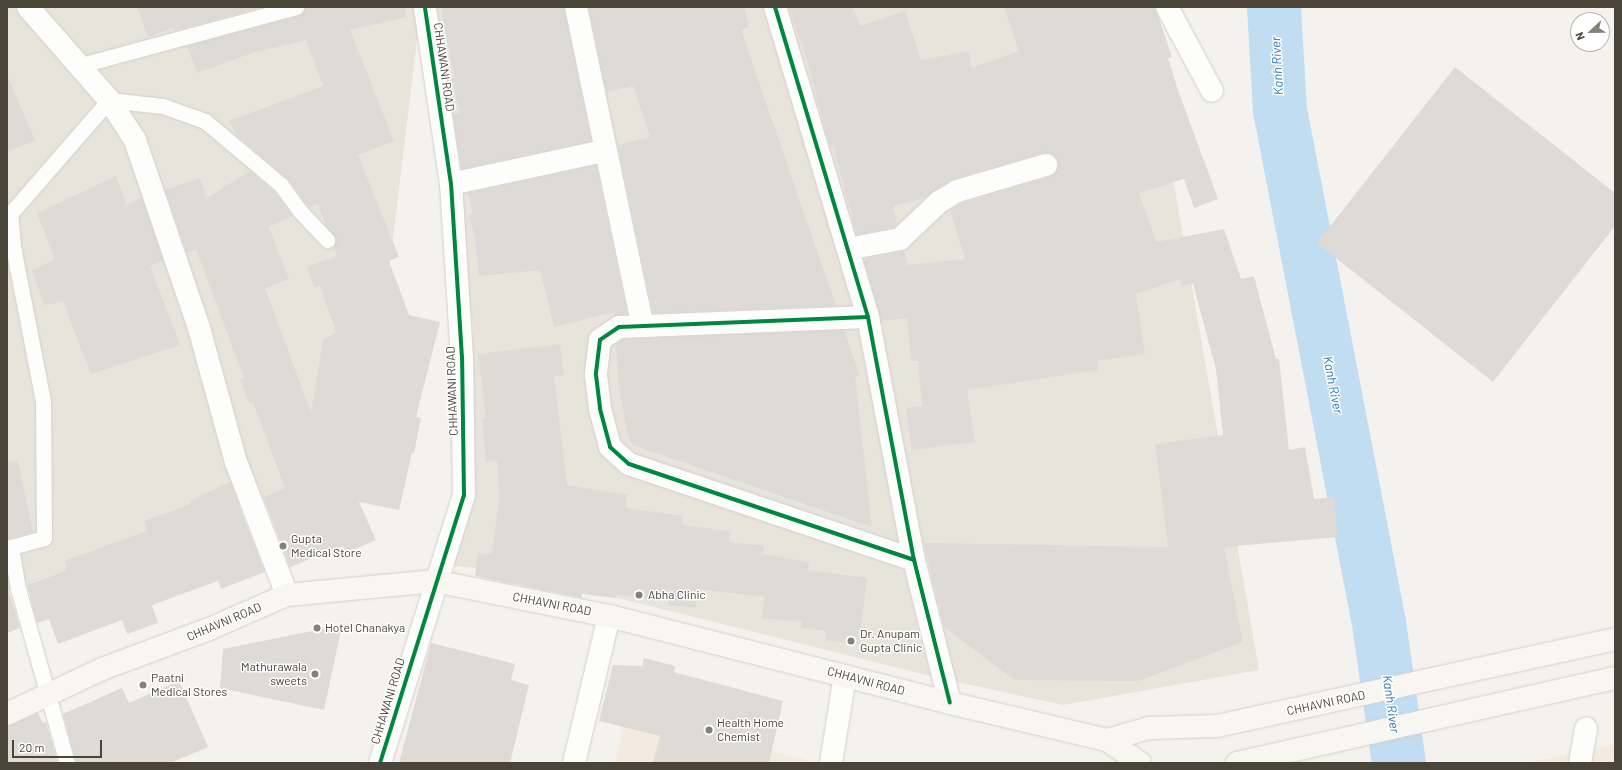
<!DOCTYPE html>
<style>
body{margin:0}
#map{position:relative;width:1622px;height:770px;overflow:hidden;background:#f4f2ee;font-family:Barlow,sans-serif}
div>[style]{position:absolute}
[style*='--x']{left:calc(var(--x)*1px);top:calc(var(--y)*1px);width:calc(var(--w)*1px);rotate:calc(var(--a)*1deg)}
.residential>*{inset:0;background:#e7e4dc}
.commercial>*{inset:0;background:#f3ebdf}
.river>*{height:54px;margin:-27px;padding:0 27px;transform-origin:27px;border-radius:27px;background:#c0ddf1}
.building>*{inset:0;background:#dedbd6}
.roads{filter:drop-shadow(0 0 1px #d2d0cb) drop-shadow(0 0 1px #d2d0cb)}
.service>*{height:15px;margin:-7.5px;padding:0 7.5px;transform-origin:7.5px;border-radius:7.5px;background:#fdfdfc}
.minor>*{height:22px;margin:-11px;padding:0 11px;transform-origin:11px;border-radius:11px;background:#fdfdfc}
.tertiary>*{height:22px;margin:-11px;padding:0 11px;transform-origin:11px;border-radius:11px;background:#fdfdfc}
.secondary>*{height:22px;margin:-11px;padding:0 11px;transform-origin:11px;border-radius:11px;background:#f7f6f1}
.cycleway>*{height:4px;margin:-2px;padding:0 2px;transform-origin:2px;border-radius:2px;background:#00873e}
.dots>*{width:11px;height:11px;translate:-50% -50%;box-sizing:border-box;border:2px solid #fff;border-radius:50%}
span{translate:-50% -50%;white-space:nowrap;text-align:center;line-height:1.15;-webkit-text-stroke:3px #fff;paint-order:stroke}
.street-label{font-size:12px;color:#4b4439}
.poi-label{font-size:12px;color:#4b4439}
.left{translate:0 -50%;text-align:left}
.right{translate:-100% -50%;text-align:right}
.water-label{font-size:13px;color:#2e7ab2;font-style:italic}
.frame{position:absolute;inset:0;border:8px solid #4b4439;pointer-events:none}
.north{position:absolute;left:1570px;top:12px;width:40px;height:40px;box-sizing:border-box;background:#fff;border:1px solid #b7b4b0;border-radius:50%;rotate:248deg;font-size:11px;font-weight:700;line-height:16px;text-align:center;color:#4b4439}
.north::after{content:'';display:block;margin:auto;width:14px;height:18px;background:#868178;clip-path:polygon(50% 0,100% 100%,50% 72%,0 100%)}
.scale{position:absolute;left:12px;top:740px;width:90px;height:18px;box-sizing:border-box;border:2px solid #4b4439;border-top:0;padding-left:5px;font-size:12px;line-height:14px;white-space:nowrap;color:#4b4439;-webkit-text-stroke:3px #fff;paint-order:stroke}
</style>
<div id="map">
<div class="residential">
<div style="clip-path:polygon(7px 7px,421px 7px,388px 280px,345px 467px,7px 592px)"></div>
<div style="clip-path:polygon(427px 7px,1143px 7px,1259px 670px,1063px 705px,938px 678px,505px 570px,451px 566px,473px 327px,434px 102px)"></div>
</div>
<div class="commercial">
<div style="clip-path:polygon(626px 717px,820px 763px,615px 763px)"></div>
<div style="clip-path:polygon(1615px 744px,1615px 763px,1534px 763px,1535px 761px)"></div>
</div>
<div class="river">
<div style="--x:1274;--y:7;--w:103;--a:86.7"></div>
<div style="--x:1280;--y:110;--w:522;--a:79.08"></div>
<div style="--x:1379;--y:623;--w:141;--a:81.9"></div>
</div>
<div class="building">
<div style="clip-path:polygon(137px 7px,261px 7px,174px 31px,173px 28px,148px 37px)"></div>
<div style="clip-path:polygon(305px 7px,405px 7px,406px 17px,350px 30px,394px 141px,358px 155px,399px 257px,389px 261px,409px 315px,440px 322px,416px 417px,421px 418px,414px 453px,412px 453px,399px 510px,359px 502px,376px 540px,346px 553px,343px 546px,290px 567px,263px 497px,285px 488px,253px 402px,249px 403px,240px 380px,244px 378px,196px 249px,187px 253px,165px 190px,200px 178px,207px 198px,250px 171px,274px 191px,293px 216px,269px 227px,289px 279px,265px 288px,311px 413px,323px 340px,336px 332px,320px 286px,315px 288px,307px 267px,337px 256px,334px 246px,336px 238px,326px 226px,318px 204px,310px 208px,287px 178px,237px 136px,229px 121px,323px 86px,306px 40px,255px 52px,197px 73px,187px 46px,298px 16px)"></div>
<div style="clip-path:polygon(441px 7px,564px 7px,591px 141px,462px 169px,453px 114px,460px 113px,451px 78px,454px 78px)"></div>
<div style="clip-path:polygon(589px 7px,744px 7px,749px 27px,741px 30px,836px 306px,653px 313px,618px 145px,650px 137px,633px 86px,606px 92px)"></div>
<div style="clip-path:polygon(789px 7px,853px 7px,860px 26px,905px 11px,921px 60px,969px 51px,972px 68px,1019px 51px,1004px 7px,1155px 7px,1172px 57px,1168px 58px,1178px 90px,1218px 199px,1194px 208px,1184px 179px,1139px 193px,1156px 242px,1224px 229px,1241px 279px,1254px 276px,1276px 359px,1279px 359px,1289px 450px,1305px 447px,1314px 499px,1334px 497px,1338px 537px,1224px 547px,1243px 642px,1138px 681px,1014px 680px,944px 627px,924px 543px,1168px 547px,1155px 444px,1223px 435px,1216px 369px,1193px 284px,1182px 286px,1180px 279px,1136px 294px,1145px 354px,1097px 361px,1098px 370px,967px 390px,975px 442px,912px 450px,906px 408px,922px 406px,918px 361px,911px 361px,907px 318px,881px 321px,864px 259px,904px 251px,908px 265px,965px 259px,950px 210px,962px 203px,1050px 177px,1055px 173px,1058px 162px,1054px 156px,1042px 153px,953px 179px,925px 198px,893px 206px,897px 224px,894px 227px,857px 235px,833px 146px,830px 147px,807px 60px)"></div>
<div style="clip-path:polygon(1455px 67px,1615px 193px,1615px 226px,1493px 382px,1317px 243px)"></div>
<div style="clip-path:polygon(7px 75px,35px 140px,7px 152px)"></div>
<div style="clip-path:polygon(596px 165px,627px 314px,614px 316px,614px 312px,554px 327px,540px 270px,479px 276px,475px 238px,469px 215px,473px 214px,468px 193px)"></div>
<div style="clip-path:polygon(116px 176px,126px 204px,142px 198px,163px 261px,150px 266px,180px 345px,91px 374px,63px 302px,44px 305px,32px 271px,55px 259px,37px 213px)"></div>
<div style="clip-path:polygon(844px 330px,860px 376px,855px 376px,872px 527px,632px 445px,627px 432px,618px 382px,616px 344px,623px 339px)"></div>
<div style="clip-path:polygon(560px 344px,564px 375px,554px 376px,567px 485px,627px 495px,626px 508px,683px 516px,682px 525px,730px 531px,729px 542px,764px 546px,763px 554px,809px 562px,808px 570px,867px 578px,859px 645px,825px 640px,826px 631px,801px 628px,802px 622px,762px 618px,764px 597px,698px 589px,696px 608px,669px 605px,669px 601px,616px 594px,616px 598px,582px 594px,582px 598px,475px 576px,478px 553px,492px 554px,499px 498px,497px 461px,486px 462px,482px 419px,486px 419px,478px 354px)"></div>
<div style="clip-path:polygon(18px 461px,33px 532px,7px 539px,7px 462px)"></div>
<div style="clip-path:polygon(230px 482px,265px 572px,221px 589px,218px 581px,152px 605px,158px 623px,127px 634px,122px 620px,58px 644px,49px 619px,37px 623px,27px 585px,67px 570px,64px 561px,147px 531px,144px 521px,191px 504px,189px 501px)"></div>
<div style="clip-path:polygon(9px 592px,20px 628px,7px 633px,7px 593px)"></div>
<div style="clip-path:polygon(342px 625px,324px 710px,220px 688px,223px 649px)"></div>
<div style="clip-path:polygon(431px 643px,515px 664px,511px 680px,529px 685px,510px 763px,399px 763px)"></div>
<div style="clip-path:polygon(644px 658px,675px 666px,674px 672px,783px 701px,769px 763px,653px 763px,660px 736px,599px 721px,613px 665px,642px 666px)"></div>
<div style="clip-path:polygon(179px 681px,208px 747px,170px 763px,76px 763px,63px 714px,122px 688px,129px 703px)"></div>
<div style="clip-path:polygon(38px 713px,43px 723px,46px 722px,58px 763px,7px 763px,7px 726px)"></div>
</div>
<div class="roads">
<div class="service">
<div style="--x:81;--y:65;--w:223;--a:-15.1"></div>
<div style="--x:67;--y:763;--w:181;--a:-105.7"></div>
<div style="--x:18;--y:589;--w:43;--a:-99.5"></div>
<div style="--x:11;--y:547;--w:34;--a:-15"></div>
<div style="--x:44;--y:538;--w:137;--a:-90.4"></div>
<div style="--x:43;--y:401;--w:158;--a:-101"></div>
<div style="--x:13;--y:246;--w:32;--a:-95"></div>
<div style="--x:10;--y:214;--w:151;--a:-49"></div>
<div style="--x:109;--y:100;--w:54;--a:6.3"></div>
<div style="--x:163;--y:106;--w:45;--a:19.7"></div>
<div style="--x:205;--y:121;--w:99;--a:40.1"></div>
<div style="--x:281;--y:185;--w:32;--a:54"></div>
<div style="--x:300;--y:211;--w:40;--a:47"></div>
</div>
<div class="minor">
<div style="--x:28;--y:7;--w:123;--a:48.9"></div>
<div style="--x:109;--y:100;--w:48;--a:57"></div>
<div style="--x:135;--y:140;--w:199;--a:71.2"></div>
<div style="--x:199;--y:328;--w:139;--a:74.6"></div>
<div style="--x:236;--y:462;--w:142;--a:69"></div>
<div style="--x:576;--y:7;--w:324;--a:78.2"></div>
<div style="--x:775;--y:7;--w:324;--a:73.3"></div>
<div style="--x:868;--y:317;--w:247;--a:79.3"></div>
<div style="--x:914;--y:560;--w:147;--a:75.9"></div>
<div style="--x:1167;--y:7;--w:95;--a:61.8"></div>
<div style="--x:451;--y:184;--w:157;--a:-12.2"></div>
<div style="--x:848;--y:249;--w:53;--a:-10.9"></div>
<div style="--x:900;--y:239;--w:54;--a:-43.5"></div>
<div style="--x:939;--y:202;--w:21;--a:-31"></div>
<div style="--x:957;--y:191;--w:93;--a:-16.3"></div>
<div style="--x:868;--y:317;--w:249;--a:177.7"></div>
<div style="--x:619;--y:327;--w:23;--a:146"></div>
<div style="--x:600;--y:340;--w:35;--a:97"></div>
<div style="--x:596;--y:375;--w:34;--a:83"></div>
<div style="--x:600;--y:409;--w:39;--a:75"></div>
<div style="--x:610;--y:447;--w:25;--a:42"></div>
<div style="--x:629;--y:464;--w:301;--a:18.6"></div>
<div style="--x:574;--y:763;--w:151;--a:-76.6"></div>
<div style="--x:831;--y:763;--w:88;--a:-80.9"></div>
<div style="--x:1580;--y:763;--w:35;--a:-80"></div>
</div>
<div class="tertiary">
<div style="--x:380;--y:763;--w:281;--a:-72.6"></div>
<div style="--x:464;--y:495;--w:137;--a:-90.8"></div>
<div style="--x:462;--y:358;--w:174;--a:-93.6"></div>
<div style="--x:451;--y:184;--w:179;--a:-98.4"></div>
</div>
<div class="secondary">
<div style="--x:7;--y:714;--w:105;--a:-25.3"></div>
<div style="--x:102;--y:669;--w:114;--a:-20.5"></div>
<div style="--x:209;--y:629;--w:85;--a:-23.6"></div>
<div style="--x:287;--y:595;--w:149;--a:-5.4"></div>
<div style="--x:435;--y:581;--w:177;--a:11.4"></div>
<div style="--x:609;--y:616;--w:352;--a:14.3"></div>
<div style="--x:950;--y:703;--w:161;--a:13.3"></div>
<div style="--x:1107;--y:740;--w:40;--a:34.9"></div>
<div style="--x:1107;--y:740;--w:44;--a:-15.9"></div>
<div style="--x:1149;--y:728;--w:68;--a:-1.7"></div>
<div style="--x:1217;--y:726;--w:407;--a:-12.3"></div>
<div style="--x:1237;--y:763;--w:387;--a:-12.7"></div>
</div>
</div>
<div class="cycleway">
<div style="--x:775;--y:7;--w:324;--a:73.3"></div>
<div style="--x:868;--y:317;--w:247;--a:79.3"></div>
<div style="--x:914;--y:560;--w:147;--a:75.9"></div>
<div style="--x:868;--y:317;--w:249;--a:177.7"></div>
<div style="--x:619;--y:327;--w:23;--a:146"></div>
<div style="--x:600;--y:340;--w:35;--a:97"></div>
<div style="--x:596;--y:375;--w:34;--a:83"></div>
<div style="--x:600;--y:409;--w:39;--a:75"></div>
<div style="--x:610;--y:447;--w:25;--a:42"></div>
<div style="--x:629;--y:464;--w:301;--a:18.6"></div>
<div style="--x:380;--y:763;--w:281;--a:-72.6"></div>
<div style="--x:464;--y:495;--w:137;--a:-90.8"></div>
<div style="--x:462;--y:358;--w:174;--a:-93.6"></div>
<div style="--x:451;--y:184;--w:179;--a:-98.4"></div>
</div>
<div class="dots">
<div style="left:283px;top:546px;background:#868178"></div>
<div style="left:639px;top:595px;background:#868178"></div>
<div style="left:317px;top:628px;background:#868178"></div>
<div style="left:851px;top:641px;background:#868178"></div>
<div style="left:315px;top:674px;background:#868178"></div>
<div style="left:143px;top:685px;background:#868178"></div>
<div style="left:709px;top:730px;background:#868178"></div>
</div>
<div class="street-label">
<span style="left:444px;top:67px;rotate:82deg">CHHAWANI ROAD</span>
<span style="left:452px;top:391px;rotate:-92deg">CHHAWANI ROAD</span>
<span style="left:552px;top:604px;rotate:11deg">CHHAVNI ROAD</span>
<span style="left:224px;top:622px;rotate:-23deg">CHHAVNI ROAD</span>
<span style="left:866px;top:681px;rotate:15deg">CHHAVNI ROAD</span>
<span style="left:388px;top:701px;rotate:-73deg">CHHAWANI ROAD</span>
<span style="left:1326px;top:703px;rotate:-12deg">CHHAVNI ROAD</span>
</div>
<div class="poi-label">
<span class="left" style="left:291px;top:546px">Gupta<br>Medical Store</span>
<span class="left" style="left:648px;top:595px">Abha Clinic</span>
<span class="left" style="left:325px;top:628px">Hotel Chanakya</span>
<span class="left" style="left:860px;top:641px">Dr. Anupam<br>Gupta Clinic</span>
<span class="right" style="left:307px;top:674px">Mathurawala<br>sweets</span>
<span class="left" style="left:151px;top:685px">Paatni<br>Medical Stores</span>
<span class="left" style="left:717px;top:730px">Health Home<br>Chemist</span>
</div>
<div class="water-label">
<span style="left:1277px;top:66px;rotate:-93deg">Kanh River</span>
<span style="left:1333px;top:385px;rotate:79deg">Kanh River</span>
<span style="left:1391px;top:704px;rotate:82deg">Kanh River</span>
</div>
<div class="frame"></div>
<div class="north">N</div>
<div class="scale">20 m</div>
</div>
